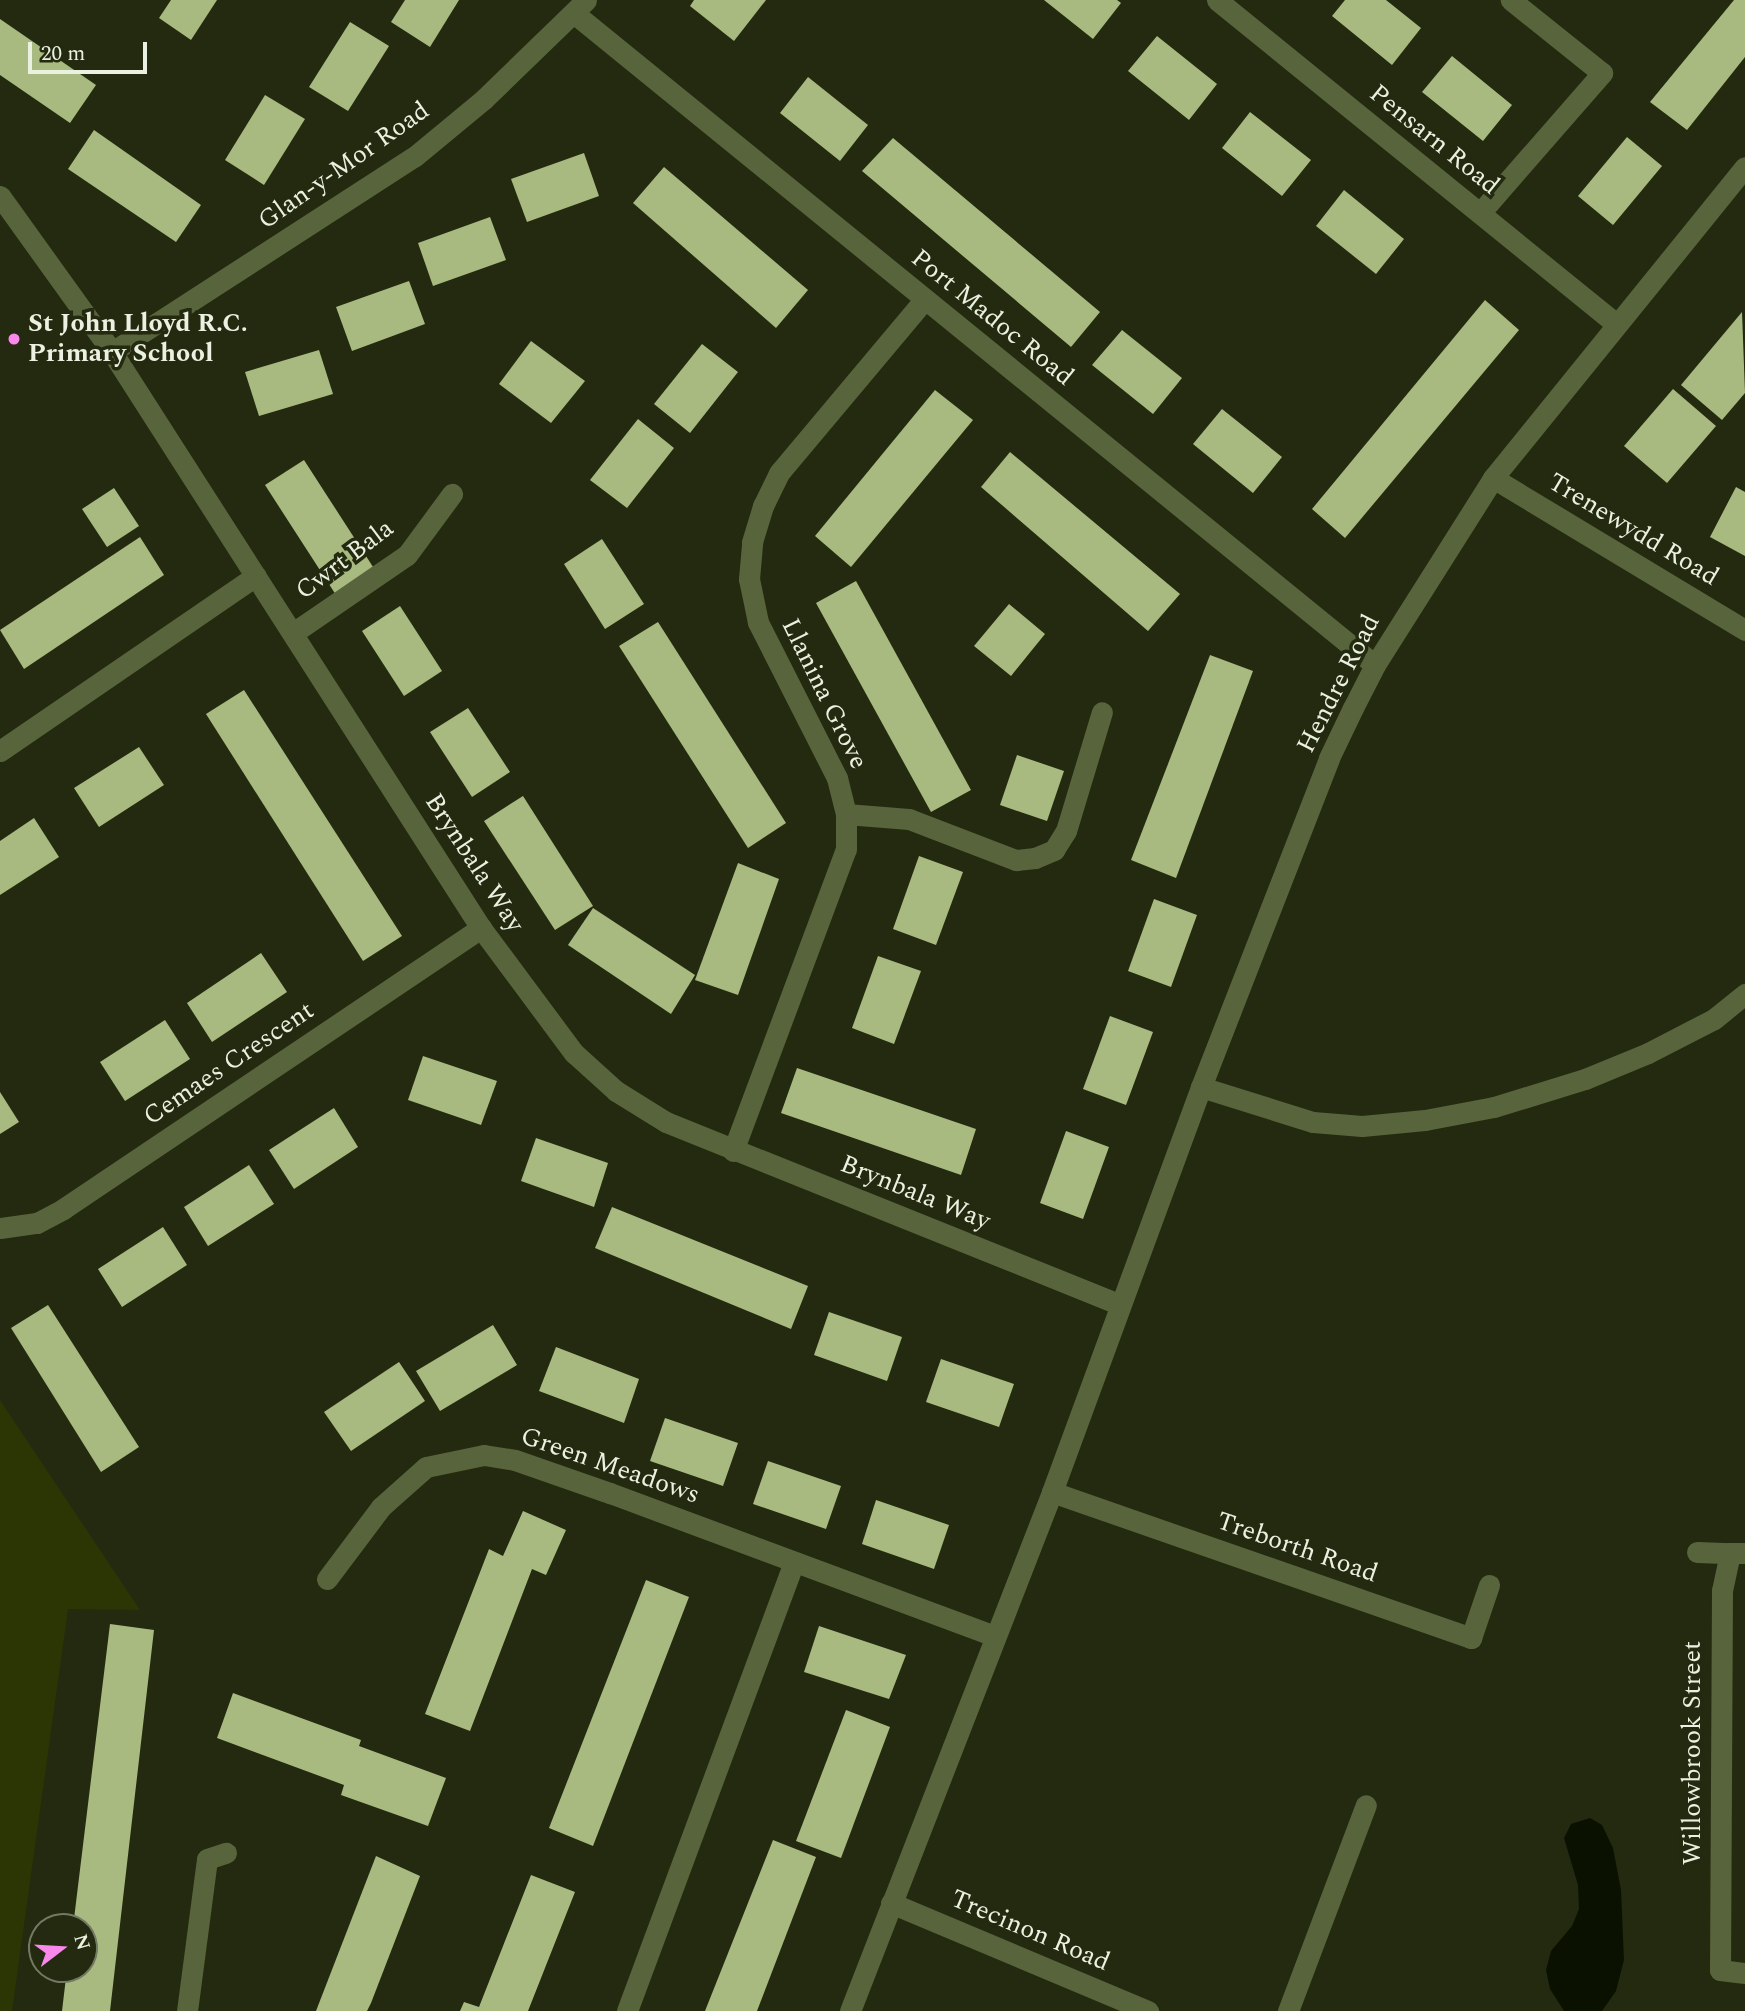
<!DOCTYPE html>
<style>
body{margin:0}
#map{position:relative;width:1745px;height:2011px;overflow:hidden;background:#232a10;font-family:Spectral,serif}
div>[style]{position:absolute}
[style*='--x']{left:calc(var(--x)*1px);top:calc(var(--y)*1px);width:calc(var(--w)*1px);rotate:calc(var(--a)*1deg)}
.green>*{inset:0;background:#2b3604}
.water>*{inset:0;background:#0b1100}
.building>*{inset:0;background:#a9ba81}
.minor>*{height:21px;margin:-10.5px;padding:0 10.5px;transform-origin:10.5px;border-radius:10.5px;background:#58643b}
.dots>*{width:19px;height:19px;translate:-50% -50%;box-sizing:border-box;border:4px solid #232a10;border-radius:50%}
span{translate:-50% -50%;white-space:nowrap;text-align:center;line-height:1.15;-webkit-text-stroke:7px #232a10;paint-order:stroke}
.street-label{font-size:26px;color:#ebf1e0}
.poi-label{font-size:26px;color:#ebf1e0;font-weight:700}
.left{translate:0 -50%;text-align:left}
.north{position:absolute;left:28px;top:1913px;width:70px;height:70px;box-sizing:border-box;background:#232a10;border:2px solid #737a63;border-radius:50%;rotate:73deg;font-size:19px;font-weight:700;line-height:28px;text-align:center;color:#ebf1e0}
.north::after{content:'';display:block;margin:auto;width:24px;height:32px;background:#f888ea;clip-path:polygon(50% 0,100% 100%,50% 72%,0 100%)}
.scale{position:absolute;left:28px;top:42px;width:119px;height:32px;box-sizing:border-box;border:4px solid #ebf1e0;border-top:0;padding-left:9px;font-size:21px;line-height:24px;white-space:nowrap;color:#ebf1e0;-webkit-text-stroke:5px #232a10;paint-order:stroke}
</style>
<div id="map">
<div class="green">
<div style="clip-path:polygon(0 1400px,140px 1610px,68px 1609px,12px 2011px,0 2011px)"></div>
</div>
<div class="water">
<div style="clip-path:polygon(1590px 1818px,1602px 1825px,1613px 1848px,1621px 1890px,1624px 1960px,1616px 1991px,1602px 2011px,1564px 2011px,1550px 1989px,1546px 1970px,1551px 1951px,1572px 1926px,1579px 1909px,1578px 1885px,1564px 1838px,1571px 1824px)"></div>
</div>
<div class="building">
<div style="clip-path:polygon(171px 0,217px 0,191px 40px,159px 18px)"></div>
<div style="clip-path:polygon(405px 0,459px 0,430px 47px,391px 22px)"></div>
<div style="clip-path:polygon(694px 0,766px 0,734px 41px,690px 6px)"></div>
<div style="clip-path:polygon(1044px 0,1117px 0,1121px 3px,1093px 39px)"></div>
<div style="clip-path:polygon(1345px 0,1386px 0,1421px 28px,1392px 65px,1332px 16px)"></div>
<div style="clip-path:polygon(1734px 0,1745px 0,1745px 57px,1687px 130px,1650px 102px)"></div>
<div style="clip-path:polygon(0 19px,96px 85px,70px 123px,0 75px)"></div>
<div style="clip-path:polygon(350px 22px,389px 46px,348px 111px,309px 87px)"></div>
<div style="clip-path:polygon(1157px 36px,1217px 84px,1189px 120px,1128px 71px)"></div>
<div style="clip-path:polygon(1452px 56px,1512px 105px,1483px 141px,1422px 92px)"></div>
<div style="clip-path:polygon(808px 77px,868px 125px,840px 161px,780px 113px)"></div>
<div style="clip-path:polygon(265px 95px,305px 119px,264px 185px,225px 160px)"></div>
<div style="clip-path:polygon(1250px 112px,1311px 160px,1282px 196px,1222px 148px)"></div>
<div style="clip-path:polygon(94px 130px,201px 205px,176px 242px,68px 169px)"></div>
<div style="clip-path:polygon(1627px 137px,1662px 166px,1613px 225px,1578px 196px)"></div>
<div style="clip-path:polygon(893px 138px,1100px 312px,1071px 347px,862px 171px)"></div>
<div style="clip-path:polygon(584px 153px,599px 196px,527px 222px,511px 179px)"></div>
<div style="clip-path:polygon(664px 167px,808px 290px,776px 328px,633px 203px)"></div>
<div style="clip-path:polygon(1344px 190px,1404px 239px,1376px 274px,1316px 226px)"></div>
<div style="clip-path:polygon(490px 217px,506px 260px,433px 286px,418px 243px)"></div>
<div style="clip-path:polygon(409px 281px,425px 324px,352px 351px,336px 307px)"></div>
<div style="clip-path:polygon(1485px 300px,1519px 330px,1345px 538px,1312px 509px)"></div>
<div style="clip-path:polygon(1742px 312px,1745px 393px,1722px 420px,1681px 385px)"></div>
<div style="clip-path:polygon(1122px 330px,1182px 378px,1153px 414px,1092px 365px)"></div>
<div style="clip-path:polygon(531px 341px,585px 381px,551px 423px,499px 384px)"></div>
<div style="clip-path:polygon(702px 344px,738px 372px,690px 433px,654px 404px)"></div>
<div style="clip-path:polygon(319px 350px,333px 394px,259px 416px,245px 372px)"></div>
<div style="clip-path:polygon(1673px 389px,1716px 426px,1667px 483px,1624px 446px)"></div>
<div style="clip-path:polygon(935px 390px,973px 420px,851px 567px,815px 536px)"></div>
<div style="clip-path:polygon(1222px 409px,1282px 457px,1253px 493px,1193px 444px)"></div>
<div style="clip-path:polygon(638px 419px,674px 448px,627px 508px,590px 480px)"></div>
<div style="clip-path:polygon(1010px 452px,1180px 594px,1148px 631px,981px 487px)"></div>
<div style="clip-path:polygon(304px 460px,375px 570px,336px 595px,265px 485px)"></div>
<div style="clip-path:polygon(1736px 487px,1745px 492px,1745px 556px,1710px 537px)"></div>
<div style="clip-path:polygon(114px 488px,139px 526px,107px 547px,82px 509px)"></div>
<div style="clip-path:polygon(140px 537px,164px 575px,24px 669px,0 630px)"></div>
<div style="clip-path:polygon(602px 539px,644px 604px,605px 629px,564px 564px)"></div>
<div style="clip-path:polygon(856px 581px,971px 790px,931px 812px,816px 603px)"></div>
<div style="clip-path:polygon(1009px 604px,1045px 634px,1011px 676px,974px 646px)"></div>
<div style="clip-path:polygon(400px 606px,442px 671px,404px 696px,362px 631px)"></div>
<div style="clip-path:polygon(658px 622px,786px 823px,748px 848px,619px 646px)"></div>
<div style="clip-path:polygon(1210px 655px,1253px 671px,1176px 878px,1131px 860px)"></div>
<div style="clip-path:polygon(244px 690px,402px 936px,363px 961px,206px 714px)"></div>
<div style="clip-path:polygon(468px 708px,510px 772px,472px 797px,430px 732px)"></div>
<div style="clip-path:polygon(139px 747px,164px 785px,99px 827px,74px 788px)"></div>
<div style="clip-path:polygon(1017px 755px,1064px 771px,1047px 821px,1000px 805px)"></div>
<div style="clip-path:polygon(523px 796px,593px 906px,555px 930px,484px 821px)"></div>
<div style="clip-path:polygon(34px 818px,59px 857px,0 895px,0 841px)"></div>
<div style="clip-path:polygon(919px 856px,963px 872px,936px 945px,893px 929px)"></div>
<div style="clip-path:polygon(738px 863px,779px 879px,738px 995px,695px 980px)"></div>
<div style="clip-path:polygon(1154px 899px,1197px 915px,1171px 987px,1128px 971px)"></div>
<div style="clip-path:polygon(593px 908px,695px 975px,671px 1014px,568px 945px)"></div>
<div style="clip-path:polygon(261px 953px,287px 992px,212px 1042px,187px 1003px)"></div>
<div style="clip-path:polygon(878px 956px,921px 971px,894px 1044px,852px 1028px)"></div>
<div style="clip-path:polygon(1110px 1016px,1153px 1032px,1126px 1105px,1083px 1089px)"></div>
<div style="clip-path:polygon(165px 1020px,190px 1059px,125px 1101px,100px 1062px)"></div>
<div style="clip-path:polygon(423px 1056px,497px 1081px,481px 1125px,408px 1100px)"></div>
<div style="clip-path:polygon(797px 1068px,976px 1129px,961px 1175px,781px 1113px)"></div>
<div style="clip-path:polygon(0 1092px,19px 1122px,0 1134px)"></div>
<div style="clip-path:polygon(334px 1108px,358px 1147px,294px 1189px,269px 1150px)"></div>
<div style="clip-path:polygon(1066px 1131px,1109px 1147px,1083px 1219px,1040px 1203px)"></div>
<div style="clip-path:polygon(536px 1138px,608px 1163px,594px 1207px,521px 1181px)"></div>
<div style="clip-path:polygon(249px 1165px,274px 1204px,208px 1246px,184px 1207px)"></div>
<div style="clip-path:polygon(612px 1207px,808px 1286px,791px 1329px,595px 1248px)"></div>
<div style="clip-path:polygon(163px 1227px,187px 1265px,122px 1307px,98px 1269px)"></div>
<div style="clip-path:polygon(48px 1305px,139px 1447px,101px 1472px,11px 1328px)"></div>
<div style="clip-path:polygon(829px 1312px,902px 1337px,887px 1381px,814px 1355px)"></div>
<div style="clip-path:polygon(493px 1325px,517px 1365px,440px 1411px,416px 1371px)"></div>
<div style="clip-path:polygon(556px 1347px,639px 1379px,624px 1423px,539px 1391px)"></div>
<div style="clip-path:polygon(941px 1359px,1014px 1384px,999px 1427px,926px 1402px)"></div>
<div style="clip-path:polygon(399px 1362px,425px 1401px,351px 1451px,324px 1412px)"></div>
<div style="clip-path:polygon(665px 1418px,738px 1443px,723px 1486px,650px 1461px)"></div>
<div style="clip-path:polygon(768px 1461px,841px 1486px,826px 1529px,753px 1504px)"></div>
<div style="clip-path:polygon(876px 1500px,949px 1525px,934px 1569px,862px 1544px)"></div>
<div style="clip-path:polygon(523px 1511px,566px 1530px,546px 1575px,532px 1569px,470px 1731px,425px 1714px,489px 1549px,503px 1556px)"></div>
<div style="clip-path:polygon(646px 1580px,689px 1597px,593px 1846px,549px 1828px)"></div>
<div style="clip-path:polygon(110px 1624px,154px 1630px,110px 2011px,62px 2011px,67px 1969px,84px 1969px,84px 1927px,73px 1927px)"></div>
<div style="clip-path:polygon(819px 1626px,906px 1655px,889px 1699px,804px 1672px)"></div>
<div style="clip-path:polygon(233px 1693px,361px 1740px,359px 1746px,446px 1778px,428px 1826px,341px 1795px,344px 1785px,217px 1738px)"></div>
<div style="clip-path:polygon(846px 1710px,890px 1727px,841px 1858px,796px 1841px)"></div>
<div style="clip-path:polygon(773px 1840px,816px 1857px,757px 2011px,705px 2011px)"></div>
<div style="clip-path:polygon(376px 1856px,420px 1876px,371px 2003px,367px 2011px,316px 2011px)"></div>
<div style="clip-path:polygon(531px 1875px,575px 1892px,528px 2011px,460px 2011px,464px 2002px,479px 2007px)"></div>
</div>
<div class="minor">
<div style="--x:1217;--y:0;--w:513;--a:39.06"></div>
<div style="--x:575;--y:14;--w:1031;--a:39.14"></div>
<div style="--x:0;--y:196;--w:192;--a:54.3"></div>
<div style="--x:112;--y:352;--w:684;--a:57.36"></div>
<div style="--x:481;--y:928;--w:156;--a:53.4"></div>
<div style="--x:574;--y:1053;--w:57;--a:42.1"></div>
<div style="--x:616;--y:1091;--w:59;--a:31.8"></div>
<div style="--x:666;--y:1122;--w:487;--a:21.9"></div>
<div style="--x:1480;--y:213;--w:186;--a:-48.9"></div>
<div style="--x:1602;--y:73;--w:117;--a:-141.3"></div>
<div style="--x:112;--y:352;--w:359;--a:-32.9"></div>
<div style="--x:414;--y:157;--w:91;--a:-39.6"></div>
<div style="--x:484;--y:99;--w:142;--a:-44.1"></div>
<div style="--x:1493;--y:478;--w:294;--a:31.1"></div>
<div style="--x:293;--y:633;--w:138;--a:-34.4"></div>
<div style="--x:407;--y:555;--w:76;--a:-53.6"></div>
<div style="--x:0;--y:751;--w:310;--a:-34.4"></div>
<div style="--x:846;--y:814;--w:63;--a:4.5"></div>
<div style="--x:909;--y:819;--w:115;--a:21"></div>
<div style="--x:1016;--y:860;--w:19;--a:-6"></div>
<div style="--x:1035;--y:858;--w:21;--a:-23"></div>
<div style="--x:1054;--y:850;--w:22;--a:-58"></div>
<div style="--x:1066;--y:831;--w:124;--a:-73.2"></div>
<div style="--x:1201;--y:1087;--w:117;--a:17.4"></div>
<div style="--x:1313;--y:1122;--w:49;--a:4.7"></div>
<div style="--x:1362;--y:1126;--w:63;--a:-5.4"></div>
<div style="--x:1425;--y:1120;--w:70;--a:-10.7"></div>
<div style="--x:1494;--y:1107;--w:95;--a:-17.1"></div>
<div style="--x:1585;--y:1079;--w:68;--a:-22.4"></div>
<div style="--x:1648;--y:1053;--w:74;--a:-27.3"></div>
<div style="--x:1714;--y:1019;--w:40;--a:-39"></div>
<div style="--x:733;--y:1151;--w:322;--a:-69.5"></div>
<div style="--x:846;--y:849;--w:35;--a:-90"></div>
<div style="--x:846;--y:814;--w:37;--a:-104"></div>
<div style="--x:837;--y:778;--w:175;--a:-116.9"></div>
<div style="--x:758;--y:622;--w:44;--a:-101.8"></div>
<div style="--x:749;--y:579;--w:37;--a:-85"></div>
<div style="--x:752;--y:542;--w:38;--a:-73"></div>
<div style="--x:763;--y:506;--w:37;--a:-64"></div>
<div style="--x:779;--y:473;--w:227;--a:-50"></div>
<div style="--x:0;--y:1228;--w:37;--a:-8"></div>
<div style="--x:37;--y:1223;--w:30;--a:-28"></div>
<div style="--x:63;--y:1209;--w:504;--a:-33.91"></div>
<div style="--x:1052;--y:1492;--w:444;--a:19.2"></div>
<div style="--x:1471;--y:1638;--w:56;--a:-71.2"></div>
<div style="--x:1697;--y:1552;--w:33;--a:2"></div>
<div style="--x:1745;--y:1553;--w:15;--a:180"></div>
<div style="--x:1730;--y:1553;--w:38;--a:102"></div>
<div style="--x:1722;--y:1590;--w:380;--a:90.3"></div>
<div style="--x:1720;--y:1970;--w:25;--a:7"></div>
<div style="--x:327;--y:1579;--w:90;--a:-53.1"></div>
<div style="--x:381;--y:1507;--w:60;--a:-41.6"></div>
<div style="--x:426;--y:1467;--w:59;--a:-11.7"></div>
<div style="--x:484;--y:1455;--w:31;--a:9"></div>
<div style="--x:515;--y:1460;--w:101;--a:19.2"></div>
<div style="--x:610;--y:1493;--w:410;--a:20.4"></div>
<div style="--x:891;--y:1903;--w:279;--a:22.8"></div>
<div style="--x:187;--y:2011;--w:153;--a:-82.5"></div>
<div style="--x:207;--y:1859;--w:20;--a:-18"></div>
<div style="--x:627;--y:2011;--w:477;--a:-69.6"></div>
<div style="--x:850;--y:2011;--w:557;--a:-68.73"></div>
<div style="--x:1052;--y:1492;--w:432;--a:-69.8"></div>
<div style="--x:1201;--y:1087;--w:353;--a:-68.7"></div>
<div style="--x:1329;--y:758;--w:55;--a:-64.4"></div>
<div style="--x:1353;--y:708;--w:48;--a:-62.9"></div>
<div style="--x:1375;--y:665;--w:221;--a:-57.7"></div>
<div style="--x:1493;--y:478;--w:400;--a:-51"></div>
<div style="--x:1288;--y:2011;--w:220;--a:-69.3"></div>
</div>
<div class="dots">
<div style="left:14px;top:339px;background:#f888ea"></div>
</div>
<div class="street-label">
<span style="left:1434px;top:140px;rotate:39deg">Pensarn Road</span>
<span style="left:344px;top:166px;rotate:-35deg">Glan-y-Mor Road</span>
<span style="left:992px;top:318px;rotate:39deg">Port Madoc Road</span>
<span style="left:1633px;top:530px;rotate:31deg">Trenewydd Road</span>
<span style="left:345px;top:560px;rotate:-37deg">Cwrt Bala</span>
<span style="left:1339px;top:684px;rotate:-63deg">Hendre Road</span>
<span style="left:824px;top:694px;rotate:64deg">Llanina Grove</span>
<span style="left:474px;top:863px;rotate:57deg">Brynbala Way</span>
<span style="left:229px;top:1064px;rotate:-34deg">Cemaes Crescent</span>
<span style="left:915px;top:1193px;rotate:22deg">Brynbala Way</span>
<span style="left:610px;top:1466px;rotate:19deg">Green Meadows</span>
<span style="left:1297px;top:1548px;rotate:19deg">Treborth Road</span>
<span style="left:1693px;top:1753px;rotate:-90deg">Willowbrook Street</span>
<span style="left:1030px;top:1931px;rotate:23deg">Trecinon Road</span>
</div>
<div class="poi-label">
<span class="left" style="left:28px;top:339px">St John Lloyd R.C.<br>Primary School</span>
</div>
<div class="north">N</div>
<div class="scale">20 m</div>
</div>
